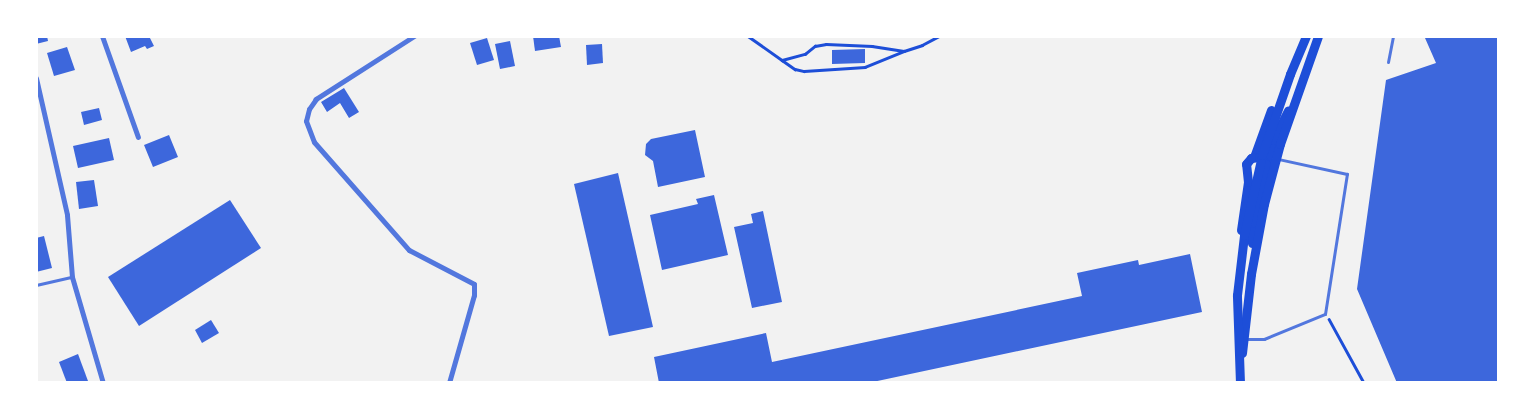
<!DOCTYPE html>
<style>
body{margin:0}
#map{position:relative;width:1535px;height:419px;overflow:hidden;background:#f2f2f2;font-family:Merriweather,serif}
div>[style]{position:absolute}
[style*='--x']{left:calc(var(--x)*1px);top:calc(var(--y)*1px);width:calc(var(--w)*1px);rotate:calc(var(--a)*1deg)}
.building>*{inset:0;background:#3d67dc}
.path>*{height:2.5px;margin:-1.25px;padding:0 1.25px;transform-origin:1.25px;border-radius:1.25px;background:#1d4ed8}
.service>*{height:3px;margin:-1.5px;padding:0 1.5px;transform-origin:1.5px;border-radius:1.5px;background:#5277de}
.minor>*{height:5px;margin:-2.5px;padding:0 2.5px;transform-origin:2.5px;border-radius:2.5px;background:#5277de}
.secondary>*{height:9px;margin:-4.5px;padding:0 4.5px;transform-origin:4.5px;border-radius:4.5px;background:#1d4ed8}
span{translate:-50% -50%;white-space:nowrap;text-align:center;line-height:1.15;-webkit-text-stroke:4px #fff;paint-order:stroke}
.frame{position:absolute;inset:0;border:38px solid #fff;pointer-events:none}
</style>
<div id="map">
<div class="building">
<div style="clip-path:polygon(36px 36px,47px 36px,48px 41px,36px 44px)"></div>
<div style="clip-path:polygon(125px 36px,149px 36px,154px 46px,147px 49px,145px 46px,131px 52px)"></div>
<div style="clip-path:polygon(533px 36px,559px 36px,561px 47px,535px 51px)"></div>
<div style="clip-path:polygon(1430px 36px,1499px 36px,1499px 383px,1397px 383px,1357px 289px,1386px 80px,1436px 63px,1425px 38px)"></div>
<div style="clip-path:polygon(487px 38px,494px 60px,477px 65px,470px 43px)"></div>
<div style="clip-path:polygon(510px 41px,515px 66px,500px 69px,495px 44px)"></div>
<div style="clip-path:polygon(602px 44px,603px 63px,587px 65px,586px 45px)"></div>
<div style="clip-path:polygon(67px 47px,75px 70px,54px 76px,47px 53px)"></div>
<div style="clip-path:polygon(865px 49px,865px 63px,832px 64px,832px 50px)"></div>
<div style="clip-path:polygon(344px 88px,359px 112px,349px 118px,340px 103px,327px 112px,321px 102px)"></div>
<div style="clip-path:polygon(99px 108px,102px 120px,84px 125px,81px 112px)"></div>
<div style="clip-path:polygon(695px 130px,705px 177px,658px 187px,653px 161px,645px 155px,646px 144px,651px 139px)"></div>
<div style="clip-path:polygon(169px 135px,178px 157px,153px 167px,144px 145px)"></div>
<div style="clip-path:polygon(109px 138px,114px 160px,78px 168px,73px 146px)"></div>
<div style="clip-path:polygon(618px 173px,653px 327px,609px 336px,574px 184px)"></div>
<div style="clip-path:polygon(94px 180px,98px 206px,79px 209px,76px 182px)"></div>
<div style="clip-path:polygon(714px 195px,728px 255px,662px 270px,650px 215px,698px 204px,696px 199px)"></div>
<div style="clip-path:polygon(230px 200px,261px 248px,139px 326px,108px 277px)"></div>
<div style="clip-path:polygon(763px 211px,782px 302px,752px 308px,734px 227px,753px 223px,751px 214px)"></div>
<div style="clip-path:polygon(44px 236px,52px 268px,36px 272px,36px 238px)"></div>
<div style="clip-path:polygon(1190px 254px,1202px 312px,868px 383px,659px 383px,654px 357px,766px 333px,772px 362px,1082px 296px,1077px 273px,1138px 260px,1139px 265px)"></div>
<div style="clip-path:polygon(211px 320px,219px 333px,202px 343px,195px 330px)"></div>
<div style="clip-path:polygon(78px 354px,88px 381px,67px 383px,59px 362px)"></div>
</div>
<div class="path">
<div style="--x:748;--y:36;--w:42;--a:35.2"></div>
<div style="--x:782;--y:60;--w:24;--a:-15"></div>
<div style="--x:805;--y:54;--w:13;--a:-39"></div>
<div style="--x:815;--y:46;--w:11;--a:-10"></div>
<div style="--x:826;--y:44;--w:46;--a:2.5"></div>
<div style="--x:872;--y:46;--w:32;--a:9"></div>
<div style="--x:904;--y:51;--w:19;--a:-18"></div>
<div style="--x:922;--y:45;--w:19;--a:-28"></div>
<div style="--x:782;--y:60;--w:16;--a:35"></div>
<div style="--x:795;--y:69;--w:9;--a:13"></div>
<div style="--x:804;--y:71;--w:61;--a:-3.8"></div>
<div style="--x:865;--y:67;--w:42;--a:-22.3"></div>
<div style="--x:1329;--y:319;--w:73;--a:61.3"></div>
</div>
<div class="service">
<div style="--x:1388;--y:62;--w:26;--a:-79"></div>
<div style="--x:36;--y:285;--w:37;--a:-13"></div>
<div style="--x:1246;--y:339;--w:18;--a:0"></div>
<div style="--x:1264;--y:339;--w:66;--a:-22.3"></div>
<div style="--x:1325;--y:314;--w:142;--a:-81.1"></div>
<div style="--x:1347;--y:174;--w:71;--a:-167.7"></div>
</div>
<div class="minor">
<div style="--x:102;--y:36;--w:107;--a:70.4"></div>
<div style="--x:414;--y:36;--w:117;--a:147.3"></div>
<div style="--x:316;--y:99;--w:12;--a:125"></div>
<div style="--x:309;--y:109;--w:12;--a:104"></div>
<div style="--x:306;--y:121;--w:22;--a:69"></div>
<div style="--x:314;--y:142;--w:144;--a:48.7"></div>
<div style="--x:409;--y:250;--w:73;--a:27.6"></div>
<div style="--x:474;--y:284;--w:11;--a:90"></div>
<div style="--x:474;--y:295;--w:91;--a:105.9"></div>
<div style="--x:36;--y:78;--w:140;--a:77.2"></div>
<div style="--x:67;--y:215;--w:62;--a:85.4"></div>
<div style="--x:72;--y:277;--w:110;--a:73.7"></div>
</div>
<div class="secondary">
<div style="--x:1254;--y:157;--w:50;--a:-70.1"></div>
<div style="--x:1266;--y:164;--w:25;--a:-74"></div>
<div style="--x:1273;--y:140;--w:33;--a:-63"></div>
<div style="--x:1241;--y:230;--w:49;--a:-81.7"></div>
<div style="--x:1248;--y:182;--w:18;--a:-96"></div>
<div style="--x:1246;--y:164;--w:8;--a:-50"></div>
<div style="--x:1251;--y:158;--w:8;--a:-7"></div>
<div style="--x:1259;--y:157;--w:10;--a:45"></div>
<div style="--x:1266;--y:164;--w:68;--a:101.8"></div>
<div style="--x:1252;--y:231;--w:12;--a:90"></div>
<div style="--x:1242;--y:353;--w:80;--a:-83.5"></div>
<div style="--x:1251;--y:274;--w:71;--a:-79.5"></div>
<div style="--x:1264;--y:204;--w:62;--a:-75.1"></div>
<div style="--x:1280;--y:144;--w:114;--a:-70.6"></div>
<div style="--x:1240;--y:383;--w:88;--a:-92"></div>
<div style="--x:1237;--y:295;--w:60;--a:-83.3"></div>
<div style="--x:1244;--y:235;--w:82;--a:-77.3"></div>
<div style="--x:1262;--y:155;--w:86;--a:-70.9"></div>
<div style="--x:1290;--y:74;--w:41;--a:-67.2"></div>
</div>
<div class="frame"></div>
</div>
